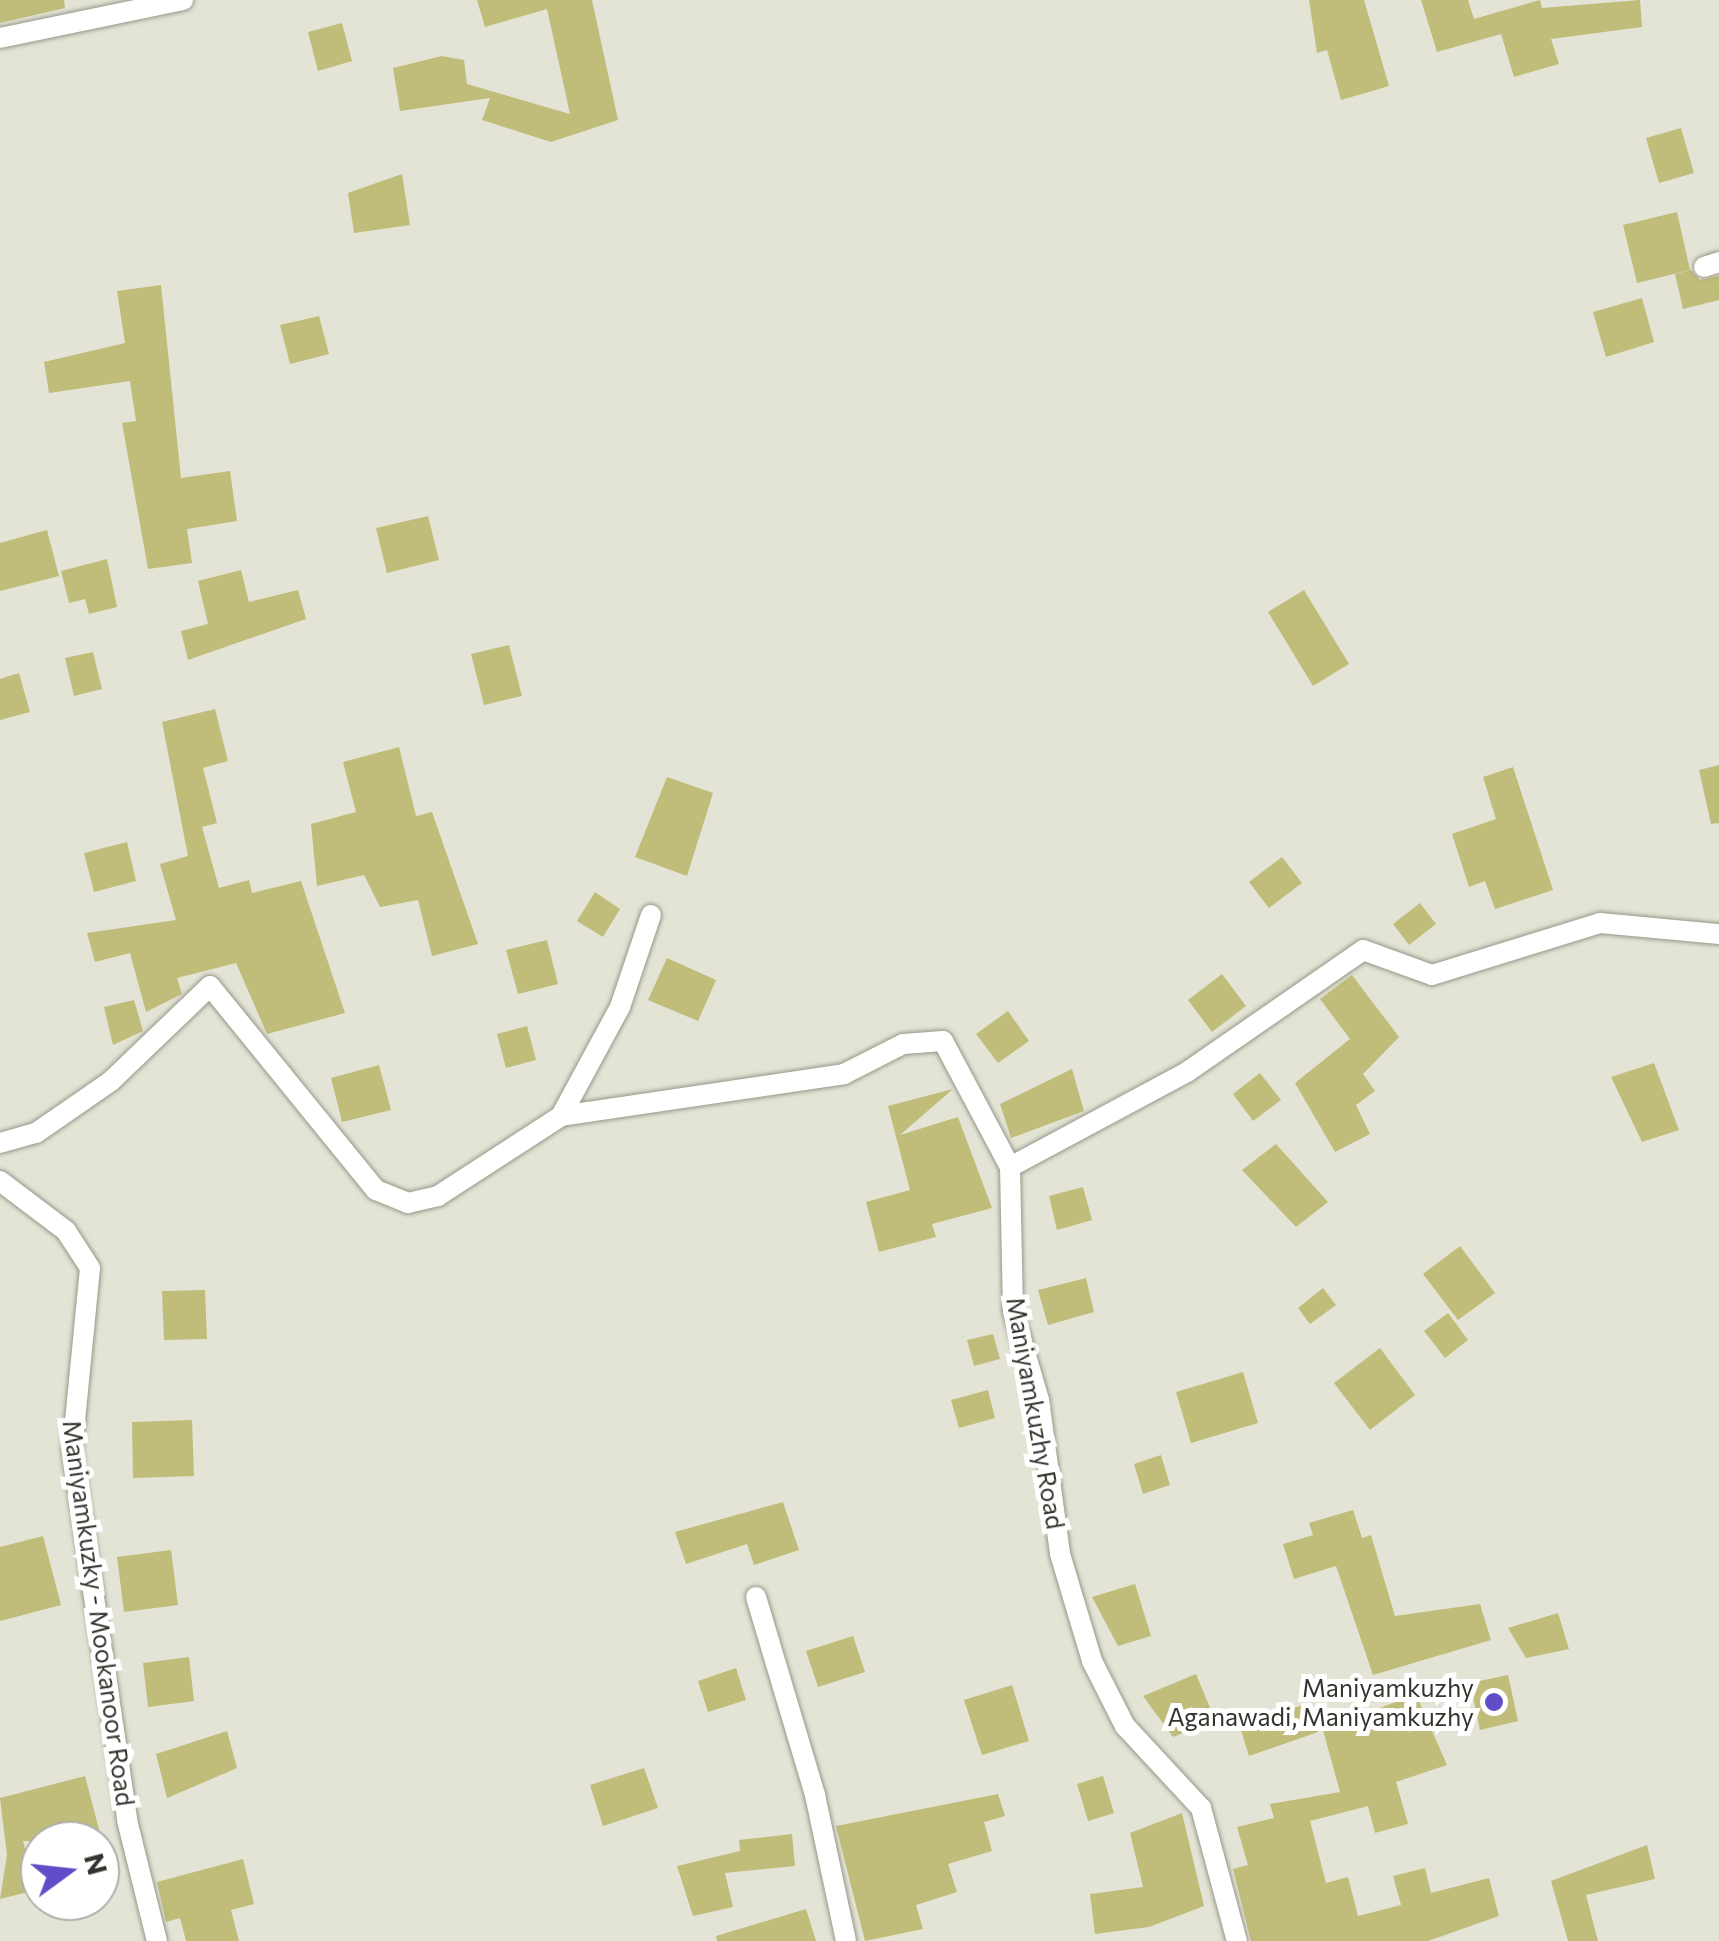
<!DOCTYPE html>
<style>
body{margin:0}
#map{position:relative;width:1719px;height:1941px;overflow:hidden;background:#e4e4d6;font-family:Commissioner,sans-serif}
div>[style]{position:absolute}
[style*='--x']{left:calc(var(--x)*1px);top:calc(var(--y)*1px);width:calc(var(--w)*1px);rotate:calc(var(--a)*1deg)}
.building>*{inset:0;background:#bfbd79}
.roads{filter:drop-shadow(0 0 2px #979789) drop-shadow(0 0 2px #979789)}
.minor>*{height:20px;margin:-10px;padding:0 10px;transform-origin:10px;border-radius:10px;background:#fff}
.dots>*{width:28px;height:28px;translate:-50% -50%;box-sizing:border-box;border:5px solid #fff;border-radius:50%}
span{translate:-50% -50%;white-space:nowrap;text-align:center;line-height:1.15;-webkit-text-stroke:10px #fff;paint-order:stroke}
.street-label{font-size:25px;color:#34342e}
.poi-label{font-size:25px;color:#34342e}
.right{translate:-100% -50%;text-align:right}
.north{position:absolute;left:20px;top:1821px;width:100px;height:100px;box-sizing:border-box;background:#fff;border:2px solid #aeaeab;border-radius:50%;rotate:75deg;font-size:28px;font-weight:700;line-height:40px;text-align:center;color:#34342e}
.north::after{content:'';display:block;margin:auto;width:35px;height:45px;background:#5f4ec7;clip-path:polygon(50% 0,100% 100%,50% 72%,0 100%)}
</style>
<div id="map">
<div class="building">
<div style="clip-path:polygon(0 0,64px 0,65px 8px,0 23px)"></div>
<div style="clip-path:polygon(477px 0,592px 0,618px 120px,551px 142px,482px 120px,490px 98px,400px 111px,393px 68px,442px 56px,464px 60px,467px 84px,570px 114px,547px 9px,485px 27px)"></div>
<div style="clip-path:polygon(1309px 0,1364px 0,1389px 86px,1341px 100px,1327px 50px,1317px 53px)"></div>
<div style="clip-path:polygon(1421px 0,1468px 0,1474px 19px,1540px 0,1542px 8px,1640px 0,1642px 27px,1551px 39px,1559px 64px,1514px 77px,1501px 34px,1437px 52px)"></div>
<div style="clip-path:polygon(342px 23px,352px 61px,318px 71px,308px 32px)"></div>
<div style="clip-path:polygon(1681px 128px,1694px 173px,1659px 183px,1646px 138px)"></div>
<div style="clip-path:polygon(402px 174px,410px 225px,354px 233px,348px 193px)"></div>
<div style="clip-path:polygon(1677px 212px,1690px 270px,1637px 283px,1623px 225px)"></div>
<div style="clip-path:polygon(1691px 270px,1700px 280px,1719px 276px,1719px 300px,1683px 309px,1675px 274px)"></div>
<div style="clip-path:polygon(161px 285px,181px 478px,230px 471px,237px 521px,187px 529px,192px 563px,148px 569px,122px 423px,136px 421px,130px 381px,49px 393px,44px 362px,125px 343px,117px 291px)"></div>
<div style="clip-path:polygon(1642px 298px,1654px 342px,1606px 357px,1593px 312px)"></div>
<div style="clip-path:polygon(319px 316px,329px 354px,290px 364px,280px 325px)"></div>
<div style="clip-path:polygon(428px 516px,439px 560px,387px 573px,376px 528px)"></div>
<div style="clip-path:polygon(47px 530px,59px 576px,0 591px,0 543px)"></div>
<div style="clip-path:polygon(107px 559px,117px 607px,89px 614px,85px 599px,69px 603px,61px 571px)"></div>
<div style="clip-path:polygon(241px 570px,249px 602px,298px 590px,306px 619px,188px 660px,181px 631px,208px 624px,198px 581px)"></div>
<div style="clip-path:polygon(1304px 590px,1349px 664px,1313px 686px,1268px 612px)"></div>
<div style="clip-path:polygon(509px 645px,522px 696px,484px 705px,471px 654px)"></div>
<div style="clip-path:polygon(93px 652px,102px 689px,74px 696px,65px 658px)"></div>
<div style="clip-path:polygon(19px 673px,30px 712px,0 720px,0 679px)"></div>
<div style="clip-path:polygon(215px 709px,228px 761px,203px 768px,217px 823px,202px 827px,219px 888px,249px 880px,252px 893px,301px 881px,345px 1013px,267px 1034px,236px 963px,177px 978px,182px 994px,146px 1012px,130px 953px,95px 962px,87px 933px,176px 920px,160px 864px,188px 856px,162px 722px)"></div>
<div style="clip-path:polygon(399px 747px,416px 816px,432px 812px,478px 944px,432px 956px,418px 900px,380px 907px,364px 875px,317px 886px,311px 824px,356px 812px,343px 762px)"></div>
<div style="clip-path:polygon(1719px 765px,1719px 823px,1711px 824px,1699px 770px)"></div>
<div style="clip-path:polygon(1513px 767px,1553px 890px,1495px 909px,1485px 881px,1469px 887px,1452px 834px,1496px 819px,1483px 777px)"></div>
<div style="clip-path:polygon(667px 777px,713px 793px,687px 876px,635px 857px)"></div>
<div style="clip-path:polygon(127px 842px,136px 881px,94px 892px,84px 853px)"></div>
<div style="clip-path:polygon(1282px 857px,1302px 883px,1269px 908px,1249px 882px)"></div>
<div style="clip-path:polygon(595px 892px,620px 909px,603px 937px,577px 921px)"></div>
<div style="clip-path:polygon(1420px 903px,1436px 924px,1409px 945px,1393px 924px)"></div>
<div style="clip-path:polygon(547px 940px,558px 984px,518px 994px,506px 950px)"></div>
<div style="clip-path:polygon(667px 958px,716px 980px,698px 1021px,648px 1000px)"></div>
<div style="clip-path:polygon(1222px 974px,1246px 1006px,1212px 1032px,1188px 1000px)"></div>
<div style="clip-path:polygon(1352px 975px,1399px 1037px,1363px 1074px,1375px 1091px,1356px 1105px,1370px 1134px,1335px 1152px,1295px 1083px,1350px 1039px,1320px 999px)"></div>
<div style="clip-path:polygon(134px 1000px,143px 1031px,113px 1045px,104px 1007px)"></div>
<div style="clip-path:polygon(1008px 1011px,1029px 1041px,998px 1063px,976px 1034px)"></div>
<div style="clip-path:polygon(527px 1026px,536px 1060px,506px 1068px,497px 1034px)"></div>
<div style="clip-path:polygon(1654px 1063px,1679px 1130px,1642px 1142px,1611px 1077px)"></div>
<div style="clip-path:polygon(379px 1065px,391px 1110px,342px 1122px,331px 1078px)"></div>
<div style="clip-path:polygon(1072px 1069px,1084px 1111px,1011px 1138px,1000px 1104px)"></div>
<div style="clip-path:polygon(1260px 1073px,1281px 1100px,1253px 1121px,1233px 1094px)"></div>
<div style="clip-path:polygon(953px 1089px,900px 1135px,958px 1117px,992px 1208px,932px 1224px,936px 1237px,879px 1252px,866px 1202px,910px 1190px,888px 1106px)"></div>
<div style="clip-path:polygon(1276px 1144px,1328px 1202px,1296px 1227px,1242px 1170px)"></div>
<div style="clip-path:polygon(1083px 1187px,1092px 1220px,1057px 1230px,1049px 1196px)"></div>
<div style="clip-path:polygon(1460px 1246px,1495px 1293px,1458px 1320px,1423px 1274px)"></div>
<div style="clip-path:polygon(1086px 1278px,1094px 1312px,1048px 1325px,1038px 1290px)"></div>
<div style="clip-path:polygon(1323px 1288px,1336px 1305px,1310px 1324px,1298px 1308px)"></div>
<div style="clip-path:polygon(205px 1290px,207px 1339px,164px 1340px,162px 1291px)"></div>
<div style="clip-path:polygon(1448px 1313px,1468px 1340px,1445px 1358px,1424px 1331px)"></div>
<div style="clip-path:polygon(993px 1334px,1000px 1359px,974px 1366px,967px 1340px)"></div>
<div style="clip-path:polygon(1380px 1348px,1415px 1395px,1370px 1430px,1334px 1383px)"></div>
<div style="clip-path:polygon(1243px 1372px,1258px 1423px,1191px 1443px,1176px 1392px)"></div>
<div style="clip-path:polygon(988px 1390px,995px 1418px,959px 1428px,951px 1400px)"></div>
<div style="clip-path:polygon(192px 1420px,194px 1476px,133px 1478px,132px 1422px)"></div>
<div style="clip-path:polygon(1161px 1455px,1170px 1485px,1143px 1494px,1134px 1464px)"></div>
<div style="clip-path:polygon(783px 1502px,799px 1550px,754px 1565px,747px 1544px,686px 1564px,675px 1532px)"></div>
<div style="clip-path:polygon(1353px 1510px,1362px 1538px,1371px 1535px,1395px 1616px,1480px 1604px,1491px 1640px,1373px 1675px,1336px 1566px,1294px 1579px,1283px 1544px,1313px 1535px,1309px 1523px)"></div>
<div style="clip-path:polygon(43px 1536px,61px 1605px,0 1621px,0 1547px)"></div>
<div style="clip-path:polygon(171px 1550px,178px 1605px,124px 1612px,117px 1557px)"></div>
<div style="clip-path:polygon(1135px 1584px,1151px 1636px,1118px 1646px,1092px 1597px)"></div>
<div style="clip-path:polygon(1558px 1613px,1569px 1649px,1526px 1658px,1508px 1628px)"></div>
<div style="clip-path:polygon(853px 1636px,865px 1672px,818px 1687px,806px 1651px)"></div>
<div style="clip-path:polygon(189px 1657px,194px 1701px,148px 1707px,143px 1663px)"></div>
<div style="clip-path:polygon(736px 1668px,746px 1700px,708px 1712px,698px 1681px)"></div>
<div style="clip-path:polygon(1196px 1674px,1215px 1720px,1173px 1737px,1143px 1696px)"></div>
<div style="clip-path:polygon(1508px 1675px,1518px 1721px,1480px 1730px,1470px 1683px)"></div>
<div style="clip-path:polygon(1012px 1685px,1029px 1741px,982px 1755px,964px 1700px)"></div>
<div style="clip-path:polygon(1416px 1694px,1447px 1765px,1396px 1782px,1408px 1824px,1375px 1833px,1368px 1806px,1310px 1821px,1326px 1883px,1348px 1877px,1358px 1916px,1401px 1905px,1393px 1876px,1425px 1868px,1431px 1893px,1489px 1878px,1499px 1916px,1428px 1941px,1251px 1941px,1233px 1869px,1248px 1865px,1237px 1827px,1274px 1818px,1270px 1804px,1340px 1792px,1323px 1730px)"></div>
<div style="clip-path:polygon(1309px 1703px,1318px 1732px,1249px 1756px,1240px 1727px)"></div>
<div style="clip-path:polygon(227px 1731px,237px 1768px,167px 1798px,156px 1754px)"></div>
<div style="clip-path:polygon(644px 1768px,658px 1808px,603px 1826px,590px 1785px)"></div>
<div style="clip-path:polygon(85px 1776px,102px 1841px,23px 1841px,36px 1890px,0 1899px,7px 1855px,0 1798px)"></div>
<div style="clip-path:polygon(1103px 1776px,1114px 1813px,1088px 1821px,1077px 1784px)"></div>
<div style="clip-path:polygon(998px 1794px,1005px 1816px,984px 1822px,992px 1851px,948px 1864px,957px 1892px,916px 1905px,923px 1929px,865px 1941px,836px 1826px)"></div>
<div style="clip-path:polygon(1182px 1813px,1204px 1906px,1149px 1927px,1095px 1934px,1090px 1894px,1143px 1887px,1130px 1833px)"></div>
<div style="clip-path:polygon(792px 1834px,795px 1866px,725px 1873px,733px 1907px,693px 1916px,677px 1866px,740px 1851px,739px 1840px)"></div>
<div style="clip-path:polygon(1647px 1845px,1655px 1879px,1586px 1895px,1598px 1941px,1568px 1941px,1551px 1881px)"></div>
<div style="clip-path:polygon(243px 1859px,254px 1904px,231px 1910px,239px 1941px,186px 1941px,180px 1918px,166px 1922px,157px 1882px)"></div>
<div style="clip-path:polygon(806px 1909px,816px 1941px,717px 1941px,716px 1936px)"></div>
</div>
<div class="roads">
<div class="minor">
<div style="--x:0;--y:38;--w:187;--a:-11.7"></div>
<div style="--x:1704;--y:267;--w:16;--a:-18"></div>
<div style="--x:561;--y:1116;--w:124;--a:-61.6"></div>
<div style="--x:620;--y:1007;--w:97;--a:-71.4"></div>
<div style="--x:0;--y:1143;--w:37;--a:-16"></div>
<div style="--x:36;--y:1133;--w:91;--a:-34.7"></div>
<div style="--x:111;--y:1081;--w:137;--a:-43.8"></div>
<div style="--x:210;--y:986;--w:263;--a:50.9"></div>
<div style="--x:376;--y:1190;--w:35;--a:22"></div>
<div style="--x:408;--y:1203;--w:31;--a:-13"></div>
<div style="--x:438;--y:1196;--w:147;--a:-33"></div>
<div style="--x:561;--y:1116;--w:286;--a:-8.4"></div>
<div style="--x:844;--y:1074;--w:66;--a:-27"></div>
<div style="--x:903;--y:1044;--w:40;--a:-4.3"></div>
<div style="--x:943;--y:1041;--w:143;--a:62"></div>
<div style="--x:1010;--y:1167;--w:144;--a:88.8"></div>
<div style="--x:1013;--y:1311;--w:93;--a:73.7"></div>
<div style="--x:1039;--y:1400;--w:155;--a:82.2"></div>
<div style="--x:1060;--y:1554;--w:112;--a:73.3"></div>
<div style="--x:1092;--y:1661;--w:73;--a:63.1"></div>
<div style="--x:1125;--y:1726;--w:112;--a:47.2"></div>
<div style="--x:1201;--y:1808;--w:138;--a:74.9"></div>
<div style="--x:1010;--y:1167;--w:201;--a:-28.2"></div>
<div style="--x:1187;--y:1072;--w:214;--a:-34.7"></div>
<div style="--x:1363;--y:950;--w:73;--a:19.9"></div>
<div style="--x:1432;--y:975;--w:176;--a:-17.2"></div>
<div style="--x:1600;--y:923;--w:120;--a:5.3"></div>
<div style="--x:0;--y:1181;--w:83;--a:37.1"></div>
<div style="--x:66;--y:1231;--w:44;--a:57"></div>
<div style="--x:90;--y:1268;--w:183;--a:95.6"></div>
<div style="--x:72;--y:1450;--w:374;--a:81.5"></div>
<div style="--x:127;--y:1820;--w:125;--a:76.1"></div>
<div style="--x:756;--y:1597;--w:207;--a:73.4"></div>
<div style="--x:815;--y:1795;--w:149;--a:78"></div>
</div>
</div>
<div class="dots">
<div style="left:1494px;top:1702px;background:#5f4ec7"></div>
</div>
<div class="street-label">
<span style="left:1036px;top:1413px;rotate:80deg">Maniyamkuzhy Road</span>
<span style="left:99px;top:1613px;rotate:82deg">Maniyamkuzky - Mookanoor Road</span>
</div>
<div class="poi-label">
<span class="right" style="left:1474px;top:1702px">Maniyamkuzhy<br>Aganawadi, Maniyamkuzhy</span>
</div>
<div class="north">N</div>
</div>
